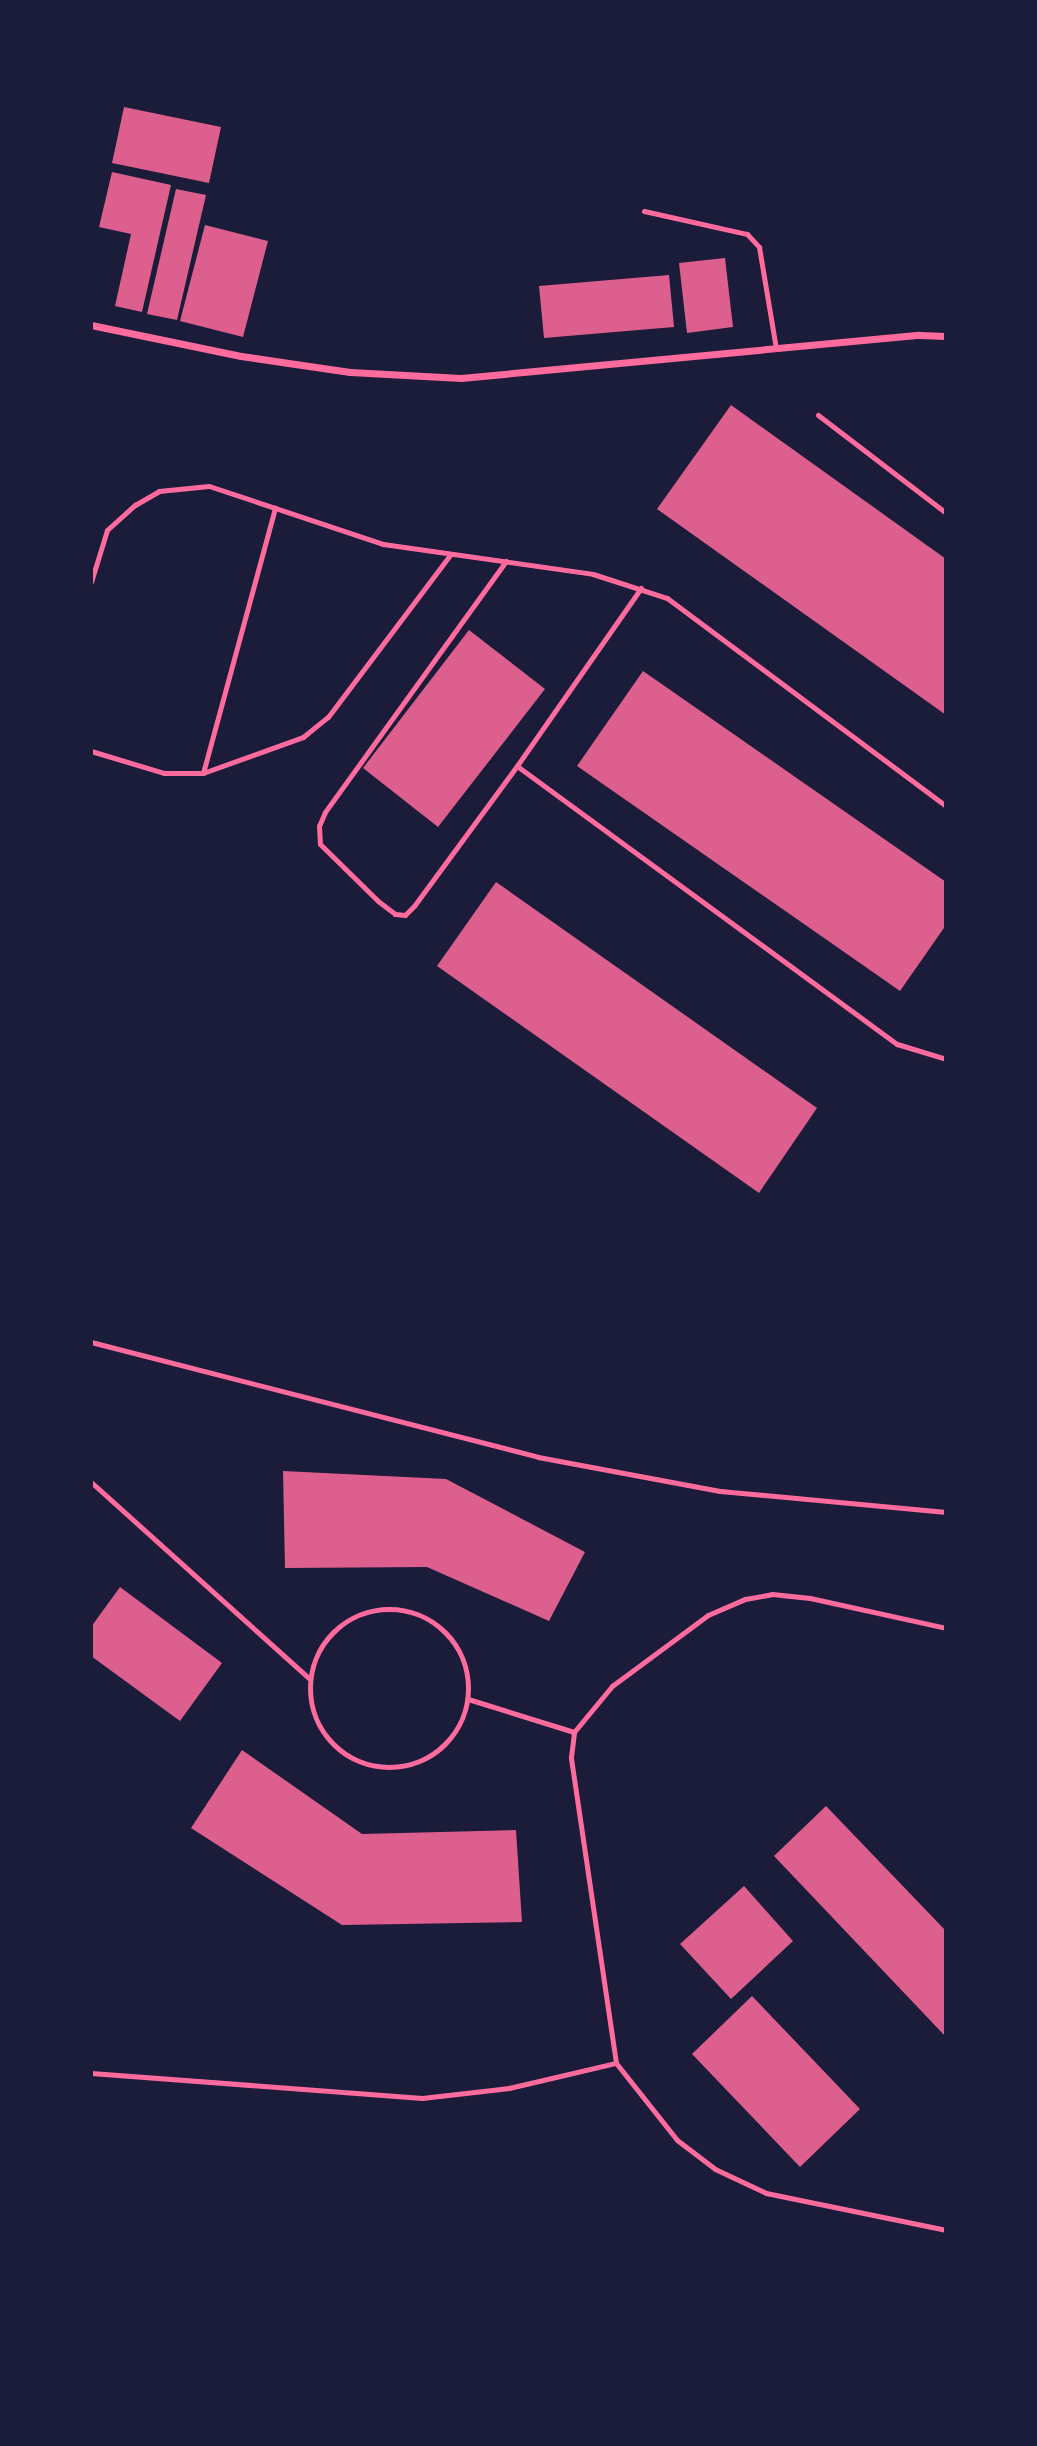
<!DOCTYPE html>
<style>
body{margin:0}
#map{position:relative;width:1037px;height:2446px;overflow:hidden;background:#1b1b3a;font-family:"Public Sans",sans-serif}
div>[style]{position:absolute}
[style*='--x']{left:calc(var(--x)*1px);top:calc(var(--y)*1px);width:calc(var(--w)*1px);rotate:calc(var(--a)*1deg)}
.building>*{inset:0;background:#dd5f8e}
.service>*{height:5px;margin:-2.5px;padding:0 2.5px;transform-origin:2.5px;border-radius:2.5px;background:#ff6b9d}
.service>.ring{margin:-2.5px;padding:0;box-sizing:content-box;background:none;border:5px solid #ff6b9d;border-radius:50%}
.minor>*{height:7px;margin:-3.5px;padding:0 3.5px;transform-origin:3.5px;border-radius:3.5px;background:#ff6b9d}
span{translate:-50% -50%;white-space:nowrap;text-align:center;line-height:1.15;-webkit-text-stroke:5px #1b1b3a;paint-order:stroke}
.frame{position:absolute;inset:0;border:93px solid #1b1b3a;pointer-events:none}
</style>
<div id="map">
<div class="building">
<div style="clip-path:polygon(124px 107px,221px 127px,209px 183px,112px 163px)"></div>
<div style="clip-path:polygon(112px 172px,171px 185px,142px 312px,115px 306px,131px 234px,99px 227px)"></div>
<div style="clip-path:polygon(176px 189px,206px 195px,177px 320px,147px 314px)"></div>
<div style="clip-path:polygon(205px 225px,268px 241px,243px 337px,180px 321px)"></div>
<div style="clip-path:polygon(725px 258px,733px 327px,687px 333px,679px 263px)"></div>
<div style="clip-path:polygon(669px 275px,674px 327px,544px 338px,539px 286px)"></div>
<div style="clip-path:polygon(731px 405px,946px 559px,946px 715px,657px 509px)"></div>
<div style="clip-path:polygon(469px 630px,545px 689px,438px 827px,363px 768px)"></div>
<div style="clip-path:polygon(643px 671px,946px 882px,946px 925px,900px 991px,577px 766px)"></div>
<div style="clip-path:polygon(496px 882px,817px 1108px,759px 1193px,437px 966px)"></div>
<div style="clip-path:polygon(283px 1471px,446px 1479px,585px 1552px,549px 1621px,427px 1567px,285px 1568px)"></div>
<div style="clip-path:polygon(120px 1587px,222px 1663px,180px 1721px,91px 1656px,91px 1627px)"></div>
<div style="clip-path:polygon(242px 1750px,362px 1834px,516px 1830px,522px 1922px,342px 1925px,191px 1828px)"></div>
<div style="clip-path:polygon(826px 1806px,946px 1931px,946px 2037px,774px 1856px)"></div>
<div style="clip-path:polygon(744px 1886px,793px 1941px,731px 1999px,680px 1944px)"></div>
<div style="clip-path:polygon(752px 1996px,860px 2109px,800px 2167px,692px 2054px)"></div>
</div>
<div class="service">
<div style="--x:644;--y:211;--w:106;--a:12.6"></div>
<div style="--x:747;--y:234;--w:18;--a:47"></div>
<div style="--x:759;--y:247;--w:103;--a:80.5"></div>
<div style="--x:818;--y:415;--w:161;--a:37.4"></div>
<div style="--x:506;--y:561;--w:309;--a:125.8"></div>
<div style="--x:325;--y:812;--w:15;--a:113"></div>
<div style="--x:319;--y:826;--w:18;--a:87"></div>
<div style="--x:320;--y:844;--w:81;--a:44.5"></div>
<div style="--x:378;--y:901;--w:21;--a:37"></div>
<div style="--x:395;--y:914;--w:10;--a:6"></div>
<div style="--x:405;--y:915;--w:13;--a:-45"></div>
<div style="--x:414;--y:906;--w:174;--a:-53.7"></div>
<div style="--x:91;--y:582;--w:54;--a:-72.9"></div>
<div style="--x:107;--y:530;--w:38;--a:-42"></div>
<div style="--x:135;--y:505;--w:28;--a:-30"></div>
<div style="--x:159;--y:491;--w:50;--a:-5.7"></div>
<div style="--x:209;--y:486;--w:183;--a:18.4"></div>
<div style="--x:383;--y:544;--w:212;--a:8.1"></div>
<div style="--x:593;--y:574;--w:78;--a:18"></div>
<div style="--x:667;--y:598;--w:348;--a:36.7"></div>
<div style="--x:641;--y:588;--w:217;--a:124.9"></div>
<div style="--x:517;--y:766;--w:471;--a:36.2"></div>
<div style="--x:897;--y:1044;--w:51;--a:17"></div>
<div style="--x:91;--y:751;--w:76;--a:16.8"></div>
<div style="--x:164;--y:773;--w:39;--a:0"></div>
<div style="--x:203;--y:773;--w:275;--a:-74.8"></div>
<div style="--x:203;--y:773;--w:106;--a:-19.8"></div>
<div style="--x:303;--y:737;--w:32;--a:-39"></div>
<div style="--x:328;--y:717;--w:204;--a:-53"></div>
<div style="--x:91;--y:1342;--w:462;--a:14.4"></div>
<div style="--x:538;--y:1457;--w:185;--a:10.6"></div>
<div style="--x:720;--y:1491;--w:227;--a:5.3"></div>
<div style="--x:91;--y:1482;--w:295;--a:42"></div>
<div class="ring" style="left:310px;top:1609px;width:153px;height:153px"></div>
<div style="--x:468;--y:1699;--w:111;--a:17.3"></div>
<div style="--x:616;--y:2063;--w:309;--a:-98.4"></div>
<div style="--x:571;--y:1757;--w:25;--a:-83"></div>
<div style="--x:574;--y:1732;--w:60;--a:-50.4"></div>
<div style="--x:612;--y:1686;--w:119;--a:-36.5"></div>
<div style="--x:708;--y:1615;--w:40;--a:-23.4"></div>
<div style="--x:745;--y:1599;--w:27;--a:-10"></div>
<div style="--x:772;--y:1594;--w:38;--a:6"></div>
<div style="--x:810;--y:1598;--w:139;--a:12.4"></div>
<div style="--x:91;--y:2073;--w:332;--a:4.3"></div>
<div style="--x:422;--y:2098;--w:88;--a:-6.6"></div>
<div style="--x:509;--y:2088;--w:110;--a:-13.2"></div>
<div style="--x:616;--y:2063;--w:98;--a:51.6"></div>
<div style="--x:677;--y:2140;--w:48;--a:37.3"></div>
<div style="--x:715;--y:2169;--w:56;--a:25.2"></div>
<div style="--x:766;--y:2193;--w:184;--a:11.6"></div>
</div>
<div class="minor">
<div style="--x:91;--y:325;--w:153;--a:11.7"></div>
<div style="--x:241;--y:356;--w:110;--a:8.4"></div>
<div style="--x:350;--y:372;--w:111;--a:3.1"></div>
<div style="--x:461;--y:378;--w:460;--a:-5.4"></div>
<div style="--x:919;--y:335;--w:27;--a:2"></div>
</div>
<div class="frame"></div>
</div>
